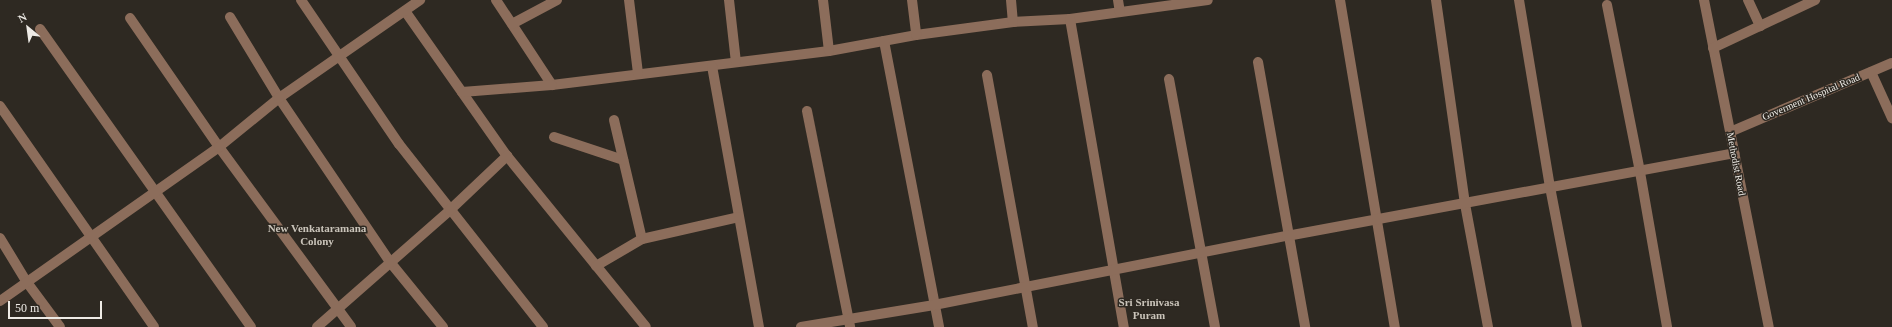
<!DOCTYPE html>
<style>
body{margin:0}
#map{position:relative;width:1892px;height:327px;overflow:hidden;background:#2e2922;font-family:"Times New Roman",serif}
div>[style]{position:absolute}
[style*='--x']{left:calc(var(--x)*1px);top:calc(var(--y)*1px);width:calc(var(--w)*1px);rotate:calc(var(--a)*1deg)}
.minor>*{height:10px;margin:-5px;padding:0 5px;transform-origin:5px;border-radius:5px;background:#8c6d5b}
span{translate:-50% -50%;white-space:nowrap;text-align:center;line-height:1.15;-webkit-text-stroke:3px #2e2922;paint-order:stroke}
.street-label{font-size:10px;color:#eeebe6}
.neighbourhood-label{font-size:11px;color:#cac4ba;font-weight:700}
.north{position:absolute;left:8px;top:8px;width:40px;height:40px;-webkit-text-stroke:3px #2e2922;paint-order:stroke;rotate:331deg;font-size:11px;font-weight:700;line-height:16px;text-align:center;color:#eeebe6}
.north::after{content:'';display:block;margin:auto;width:14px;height:18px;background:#eeebe6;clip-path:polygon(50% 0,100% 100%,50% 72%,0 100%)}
.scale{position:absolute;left:8px;top:301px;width:94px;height:18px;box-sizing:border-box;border:2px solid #eeebe6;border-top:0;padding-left:5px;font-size:12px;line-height:14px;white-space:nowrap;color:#eeebe6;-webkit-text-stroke:3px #2e2922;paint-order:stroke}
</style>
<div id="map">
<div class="minor">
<div style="--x:301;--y:0;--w:174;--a:55.8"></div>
<div style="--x:399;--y:144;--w:233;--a:51.8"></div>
<div style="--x:496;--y:0;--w:102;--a:56.6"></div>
<div style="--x:552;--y:85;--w:279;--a:-7"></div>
<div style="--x:829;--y:51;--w:88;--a:-10.4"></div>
<div style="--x:916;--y:35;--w:98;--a:-7.6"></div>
<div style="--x:1013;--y:22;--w:57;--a:-3"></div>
<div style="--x:1070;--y:19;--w:139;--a:-7.8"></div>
<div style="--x:629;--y:0;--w:74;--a:83"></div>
<div style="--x:729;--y:0;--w:62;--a:83.6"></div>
<div style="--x:823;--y:0;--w:51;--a:83.3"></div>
<div style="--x:912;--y:0;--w:35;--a:83"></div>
<div style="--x:1011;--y:0;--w:22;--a:85"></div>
<div style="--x:1118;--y:0;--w:12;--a:81"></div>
<div style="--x:1340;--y:0;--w:332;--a:80.5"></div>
<div style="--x:1436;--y:0;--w:206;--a:81.9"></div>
<div style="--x:1465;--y:204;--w:125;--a:79.4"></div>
<div style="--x:1519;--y:0;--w:190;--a:80.6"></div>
<div style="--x:1550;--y:187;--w:143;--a:79.1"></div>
<div style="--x:1704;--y:0;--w:333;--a:78.8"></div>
<div style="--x:1748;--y:0;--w:29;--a:65"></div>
<div style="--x:1607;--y:5;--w:170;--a:78.8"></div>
<div style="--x:1640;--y:172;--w:157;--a:80.1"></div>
<div style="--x:405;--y:11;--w:177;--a:54.9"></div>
<div style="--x:507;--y:156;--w:220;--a:50.9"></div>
<div style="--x:230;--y:17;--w:95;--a:58.8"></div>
<div style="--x:279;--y:98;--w:198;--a:55.9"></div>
<div style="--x:390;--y:262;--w:84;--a:50.8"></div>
<div style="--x:130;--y:18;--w:157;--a:55.4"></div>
<div style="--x:219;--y:147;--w:223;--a:53.7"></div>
<div style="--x:1070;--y:19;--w:313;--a:80.1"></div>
<div style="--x:512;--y:24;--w:51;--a:-28.1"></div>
<div style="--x:40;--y:29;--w:365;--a:54.7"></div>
<div style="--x:884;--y:41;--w:291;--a:79.1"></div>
<div style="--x:1713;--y:48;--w:113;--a:-25.2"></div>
<div style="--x:1258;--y:62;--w:269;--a:79.9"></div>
<div style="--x:712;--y:66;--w:265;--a:79.8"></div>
<div style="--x:1871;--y:72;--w:51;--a:65.5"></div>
<div style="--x:987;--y:75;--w:256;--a:79.7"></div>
<div style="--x:1169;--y:79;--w:252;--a:79.5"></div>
<div style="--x:462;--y:92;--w:90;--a:-4.4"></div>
<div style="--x:0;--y:106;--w:269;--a:55.1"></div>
<div style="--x:807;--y:111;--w:220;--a:78.7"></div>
<div style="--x:614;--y:120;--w:122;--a:76.8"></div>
<div style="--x:1730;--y:132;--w:176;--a:-23.1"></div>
<div style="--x:554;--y:137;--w:73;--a:18.4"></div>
<div style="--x:0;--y:238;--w:50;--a:58.8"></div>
<div style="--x:26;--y:281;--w:57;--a:53.5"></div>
<div style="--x:596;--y:266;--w:53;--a:-30.4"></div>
<div style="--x:642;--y:239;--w:99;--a:-12.8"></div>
<div style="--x:0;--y:301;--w:268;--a:-35.1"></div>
<div style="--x:219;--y:147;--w:77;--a:-39.2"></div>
<div style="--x:279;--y:98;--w:172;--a:-34.8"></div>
<div style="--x:317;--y:327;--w:177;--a:-41.3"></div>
<div style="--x:450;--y:210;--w:79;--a:-43.5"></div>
<div style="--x:801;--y:327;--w:135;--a:-9.4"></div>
<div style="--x:934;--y:305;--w:360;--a:-11.1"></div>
<div style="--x:1287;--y:236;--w:455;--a:-10.5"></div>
</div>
<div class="street-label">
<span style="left:1811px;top:97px;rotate:-23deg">Goverment Hospital Road</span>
<span style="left:1736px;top:164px;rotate:79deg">Methodist Road</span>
</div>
<div class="neighbourhood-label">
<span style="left:317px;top:235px">New Venkataramana<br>Colony</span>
<span style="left:1149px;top:309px">Sri Srinivasa<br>Puram</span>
</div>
<div class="north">N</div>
<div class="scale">50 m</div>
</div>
